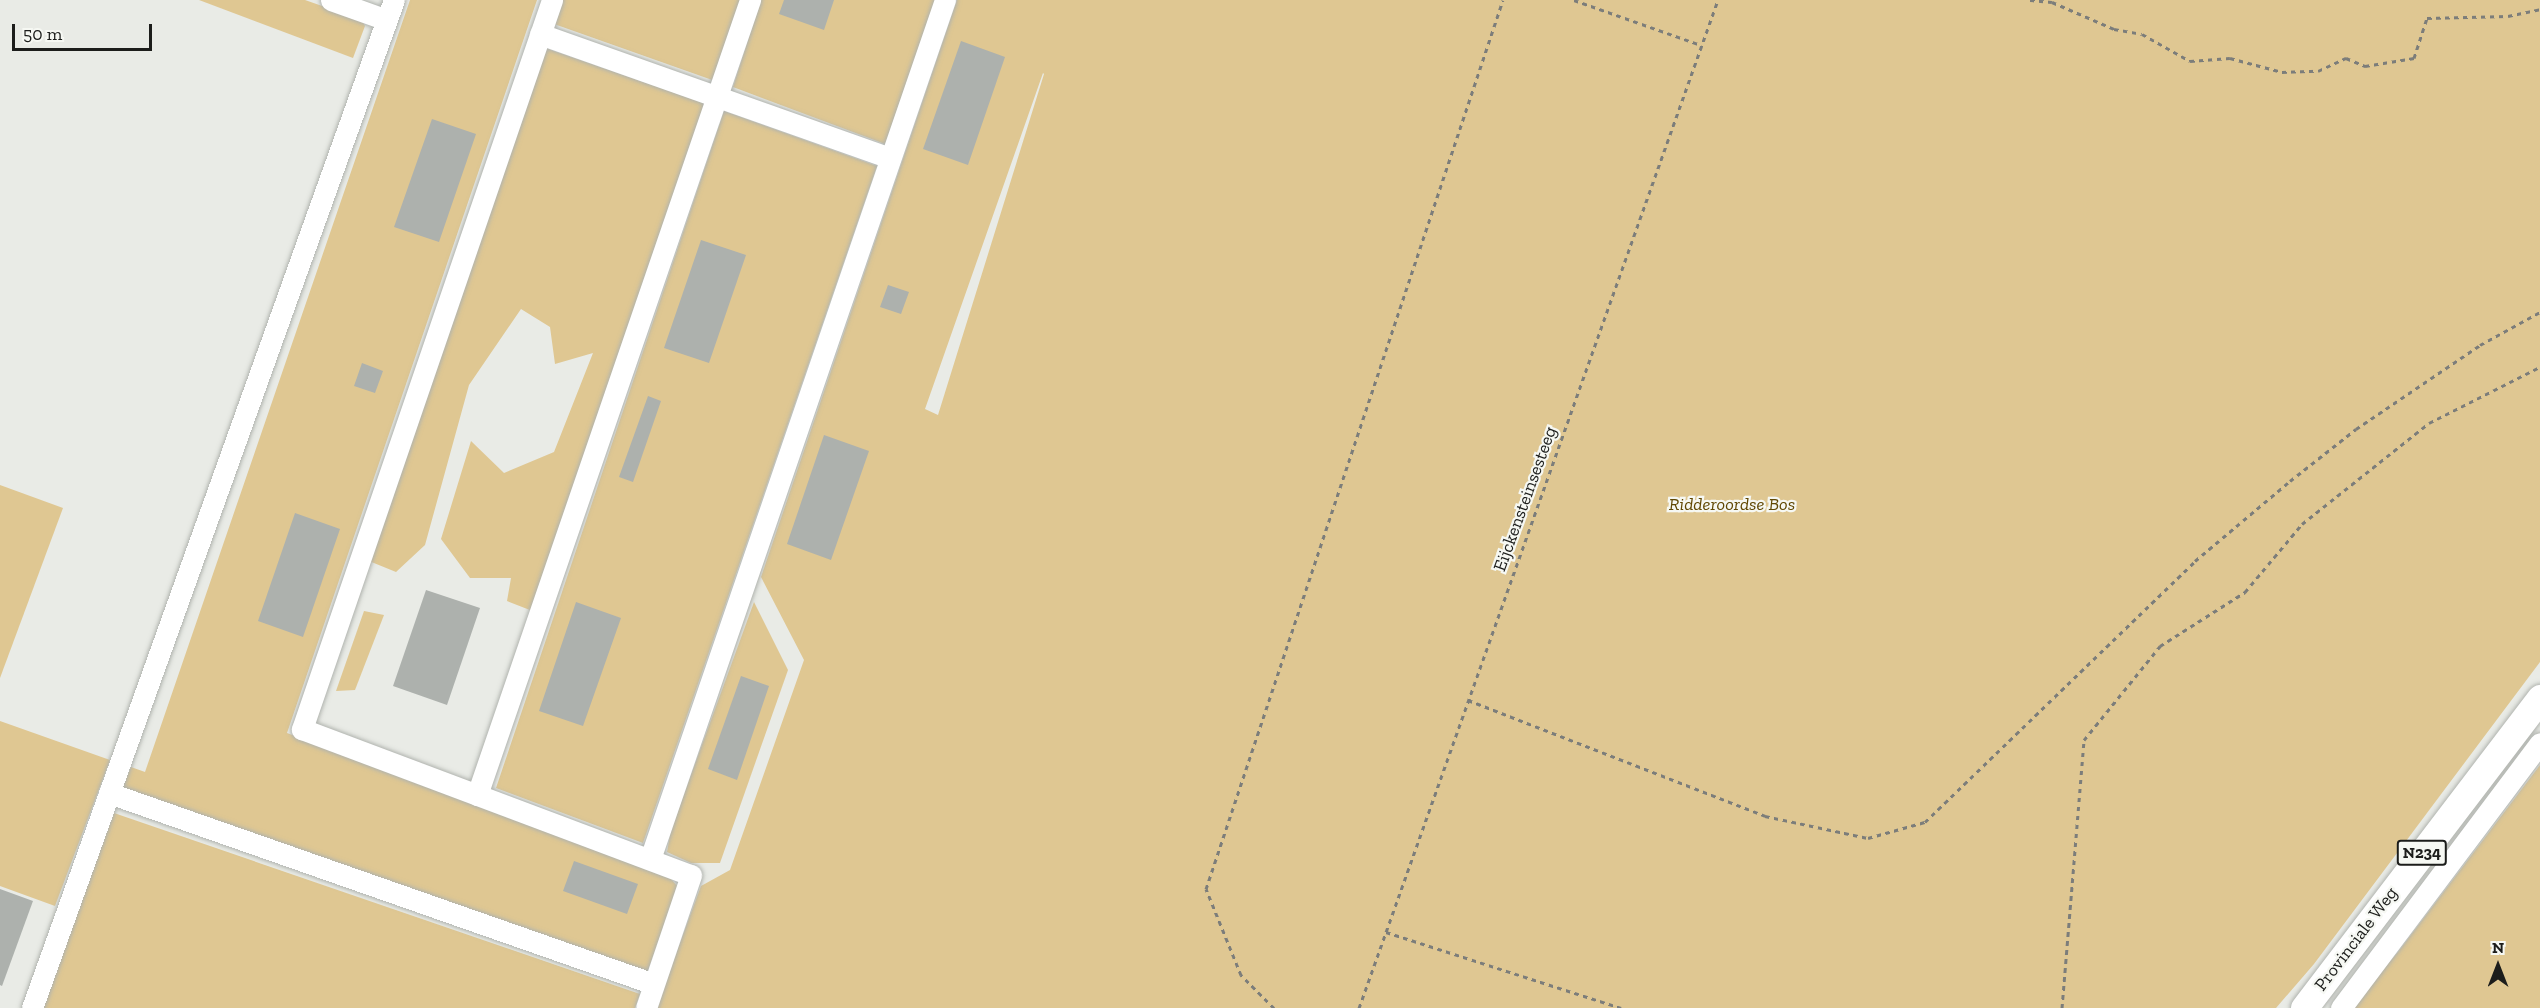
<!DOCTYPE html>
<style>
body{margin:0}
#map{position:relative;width:2540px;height:1008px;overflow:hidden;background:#e9ebe6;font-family:"Zilla Slab",serif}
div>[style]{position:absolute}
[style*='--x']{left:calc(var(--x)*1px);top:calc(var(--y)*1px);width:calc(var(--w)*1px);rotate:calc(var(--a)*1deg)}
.green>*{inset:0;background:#dfc792}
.building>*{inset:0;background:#adb1ad}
.path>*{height:3px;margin-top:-1.5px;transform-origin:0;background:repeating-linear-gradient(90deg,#7c7d7a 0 4.5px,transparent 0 9px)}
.roads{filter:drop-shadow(0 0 2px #b0b3ae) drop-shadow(0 0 2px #b0b3ae)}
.minor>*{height:21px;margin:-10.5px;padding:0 10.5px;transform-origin:10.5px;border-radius:10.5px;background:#fff}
.major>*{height:27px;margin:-13.5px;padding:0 13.5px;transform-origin:13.5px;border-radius:13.5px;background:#fff}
span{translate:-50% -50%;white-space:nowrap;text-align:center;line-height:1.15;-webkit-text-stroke:4.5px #f6f8f3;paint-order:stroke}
.shield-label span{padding:2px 4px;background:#f6f8f3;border:2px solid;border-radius:4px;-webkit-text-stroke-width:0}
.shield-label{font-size:16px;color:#1c1d1b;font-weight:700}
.street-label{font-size:18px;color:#1c1d1b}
.park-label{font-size:18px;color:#604702;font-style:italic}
.north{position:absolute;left:2468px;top:936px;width:60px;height:60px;-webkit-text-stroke:4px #f6f8f3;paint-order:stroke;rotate:0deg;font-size:16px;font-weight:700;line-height:24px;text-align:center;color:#1c1d1b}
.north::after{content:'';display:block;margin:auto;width:21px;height:27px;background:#1c1d1b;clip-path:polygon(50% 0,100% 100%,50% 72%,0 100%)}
.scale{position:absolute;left:12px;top:24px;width:140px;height:27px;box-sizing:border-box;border:3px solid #1c1d1b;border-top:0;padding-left:8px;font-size:18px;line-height:21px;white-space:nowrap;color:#1c1d1b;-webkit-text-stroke:4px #f6f8f3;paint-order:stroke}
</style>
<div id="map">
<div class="green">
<div style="clip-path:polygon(199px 0,305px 0,362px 20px,365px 26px,353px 58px)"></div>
<div style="clip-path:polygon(410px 0,537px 0,287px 733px,671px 879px,678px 887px,647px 973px,122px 789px,131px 767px,145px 772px)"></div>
<div style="clip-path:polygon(562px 0,743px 0,715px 81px,554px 24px)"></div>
<div style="clip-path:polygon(761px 0,936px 0,885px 144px,733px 87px)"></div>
<div style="clip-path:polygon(evenodd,957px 0,2540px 0,2540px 662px,2314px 964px,2276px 1008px,656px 1008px,701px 886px,730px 870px,804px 660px,761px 577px,957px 0,1043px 73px,1044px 74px,938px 415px,925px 409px,1043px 73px)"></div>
<div style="clip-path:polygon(545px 48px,707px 104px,535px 612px,507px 601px,511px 578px,470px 578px,441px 539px,471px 441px,504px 473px,554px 452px,593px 353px,555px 364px,550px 327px,521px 309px,469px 385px,425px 545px,396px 572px,369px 561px)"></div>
<div style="clip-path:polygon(724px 111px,877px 166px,643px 843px,496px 788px)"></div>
<div style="clip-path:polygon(0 485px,63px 508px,0 678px)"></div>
<div style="clip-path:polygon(754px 602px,788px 670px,720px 863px,691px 863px,667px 852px,671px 830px)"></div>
<div style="clip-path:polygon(364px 611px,384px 615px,355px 690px,336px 691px)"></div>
<div style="clip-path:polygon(0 721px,110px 760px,55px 906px,0 886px)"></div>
<div style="clip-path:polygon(2540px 765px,2540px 1008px,2351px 1008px,2398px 952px)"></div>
<div style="clip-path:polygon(114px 813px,640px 994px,635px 1008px,42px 1008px)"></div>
</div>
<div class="building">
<div style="clip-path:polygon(784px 0,834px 0,824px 30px,779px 14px)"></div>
<div style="clip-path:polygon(961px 41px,1005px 57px,968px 165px,923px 149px)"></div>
<div style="clip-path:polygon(432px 119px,476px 134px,439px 242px,394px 227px)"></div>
<div style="clip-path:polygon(701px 240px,746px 255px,709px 363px,664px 348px)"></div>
<div style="clip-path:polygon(888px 285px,909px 292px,901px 314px,880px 307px)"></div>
<div style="clip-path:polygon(362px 363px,383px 371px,375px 393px,354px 386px)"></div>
<div style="clip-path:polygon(648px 396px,661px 401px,633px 482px,619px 477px)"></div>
<div style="clip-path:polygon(824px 435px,869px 451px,831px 560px,787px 544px)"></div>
<div style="clip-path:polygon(295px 513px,340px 529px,303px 637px,258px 621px)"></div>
<div style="clip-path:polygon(426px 590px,480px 608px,447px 705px,393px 686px)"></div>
<div style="clip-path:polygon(576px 602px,621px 618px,583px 726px,539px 711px)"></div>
<div style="clip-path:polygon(741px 676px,769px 686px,737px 780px,708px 769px)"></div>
<div style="clip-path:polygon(574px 861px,638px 884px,627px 914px,563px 891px)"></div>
<div style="clip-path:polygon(0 889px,33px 901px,2px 986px,0 985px)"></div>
</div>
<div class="path">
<div style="--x:1574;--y:0;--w:135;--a:19.5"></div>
<div style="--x:2030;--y:0;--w:22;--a:5"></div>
<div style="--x:2052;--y:2;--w:68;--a:23.5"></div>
<div style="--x:2114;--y:29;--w:28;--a:10"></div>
<div style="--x:2142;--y:34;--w:55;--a:29.4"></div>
<div style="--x:2190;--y:61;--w:40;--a:-4.3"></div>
<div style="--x:2230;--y:58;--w:54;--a:15.1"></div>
<div style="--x:2282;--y:72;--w:36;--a:-2"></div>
<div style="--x:2318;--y:71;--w:31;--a:-25"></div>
<div style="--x:2346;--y:58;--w:21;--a:23"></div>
<div style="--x:2365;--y:66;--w:50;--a:-9.3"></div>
<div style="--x:2414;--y:58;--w:42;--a:-72"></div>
<div style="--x:2427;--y:18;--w:81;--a:-1.4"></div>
<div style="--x:2508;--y:16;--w:33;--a:-12"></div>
<div style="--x:1468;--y:700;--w:319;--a:21.3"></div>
<div style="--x:1765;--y:816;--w:105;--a:12.1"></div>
<div style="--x:1868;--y:838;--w:59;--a:-15.7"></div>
<div style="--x:1925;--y:822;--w:376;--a:-44"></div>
<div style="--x:2195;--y:561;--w:124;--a:-40.1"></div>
<div style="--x:2290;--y:481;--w:84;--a:-38.2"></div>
<div style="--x:2356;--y:429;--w:150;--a:-34.1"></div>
<div style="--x:2480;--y:345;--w:68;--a:-28.8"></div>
<div style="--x:1386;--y:932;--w:247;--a:17.9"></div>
<div style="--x:1274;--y:1008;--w:47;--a:-135"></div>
<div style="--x:1241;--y:975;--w:93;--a:-112.1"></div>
<div style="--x:1206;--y:889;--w:937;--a:-71.53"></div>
<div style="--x:1359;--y:1008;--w:1070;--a:-70.4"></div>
<div style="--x:2062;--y:1008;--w:269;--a:-85.3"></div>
<div style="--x:2084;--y:740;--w:121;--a:-51"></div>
<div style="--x:2160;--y:646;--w:101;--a:-32.4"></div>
<div style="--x:2245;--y:592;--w:89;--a:-50"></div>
<div style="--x:2302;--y:524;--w:162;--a:-38.5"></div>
<div style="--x:2429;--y:423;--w:124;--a:-26.8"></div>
</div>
<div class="roads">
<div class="minor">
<div style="--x:331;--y:0;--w:59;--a:19.7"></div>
<div style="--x:552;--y:0;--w:771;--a:108.93"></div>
<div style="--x:302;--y:729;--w:415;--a:20.6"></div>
<div style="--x:691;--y:875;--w:140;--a:108.7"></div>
<div style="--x:540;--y:34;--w:371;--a:19.5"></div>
<div style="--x:109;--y:793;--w:577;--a:19.31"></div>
<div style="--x:477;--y:795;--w:841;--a:-71.05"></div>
<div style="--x:650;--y:859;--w:908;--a:-71.05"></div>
<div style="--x:32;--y:1008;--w:1071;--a:-70.25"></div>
<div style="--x:2341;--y:1008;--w:331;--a:-53.1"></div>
</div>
<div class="major">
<div style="--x:2304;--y:1008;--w:390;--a:-52.7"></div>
</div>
</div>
<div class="shield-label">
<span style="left:2422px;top:853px">N234</span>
</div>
<div class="street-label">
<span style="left:1525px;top:499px;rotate:-70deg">Eijckensteinsesteeg</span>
<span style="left:2356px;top:939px;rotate:-53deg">Provinciale Weg</span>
</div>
<div class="park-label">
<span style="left:1732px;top:504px">Ridderoordse Bos</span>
</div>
<div class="north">N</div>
<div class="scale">50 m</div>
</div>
